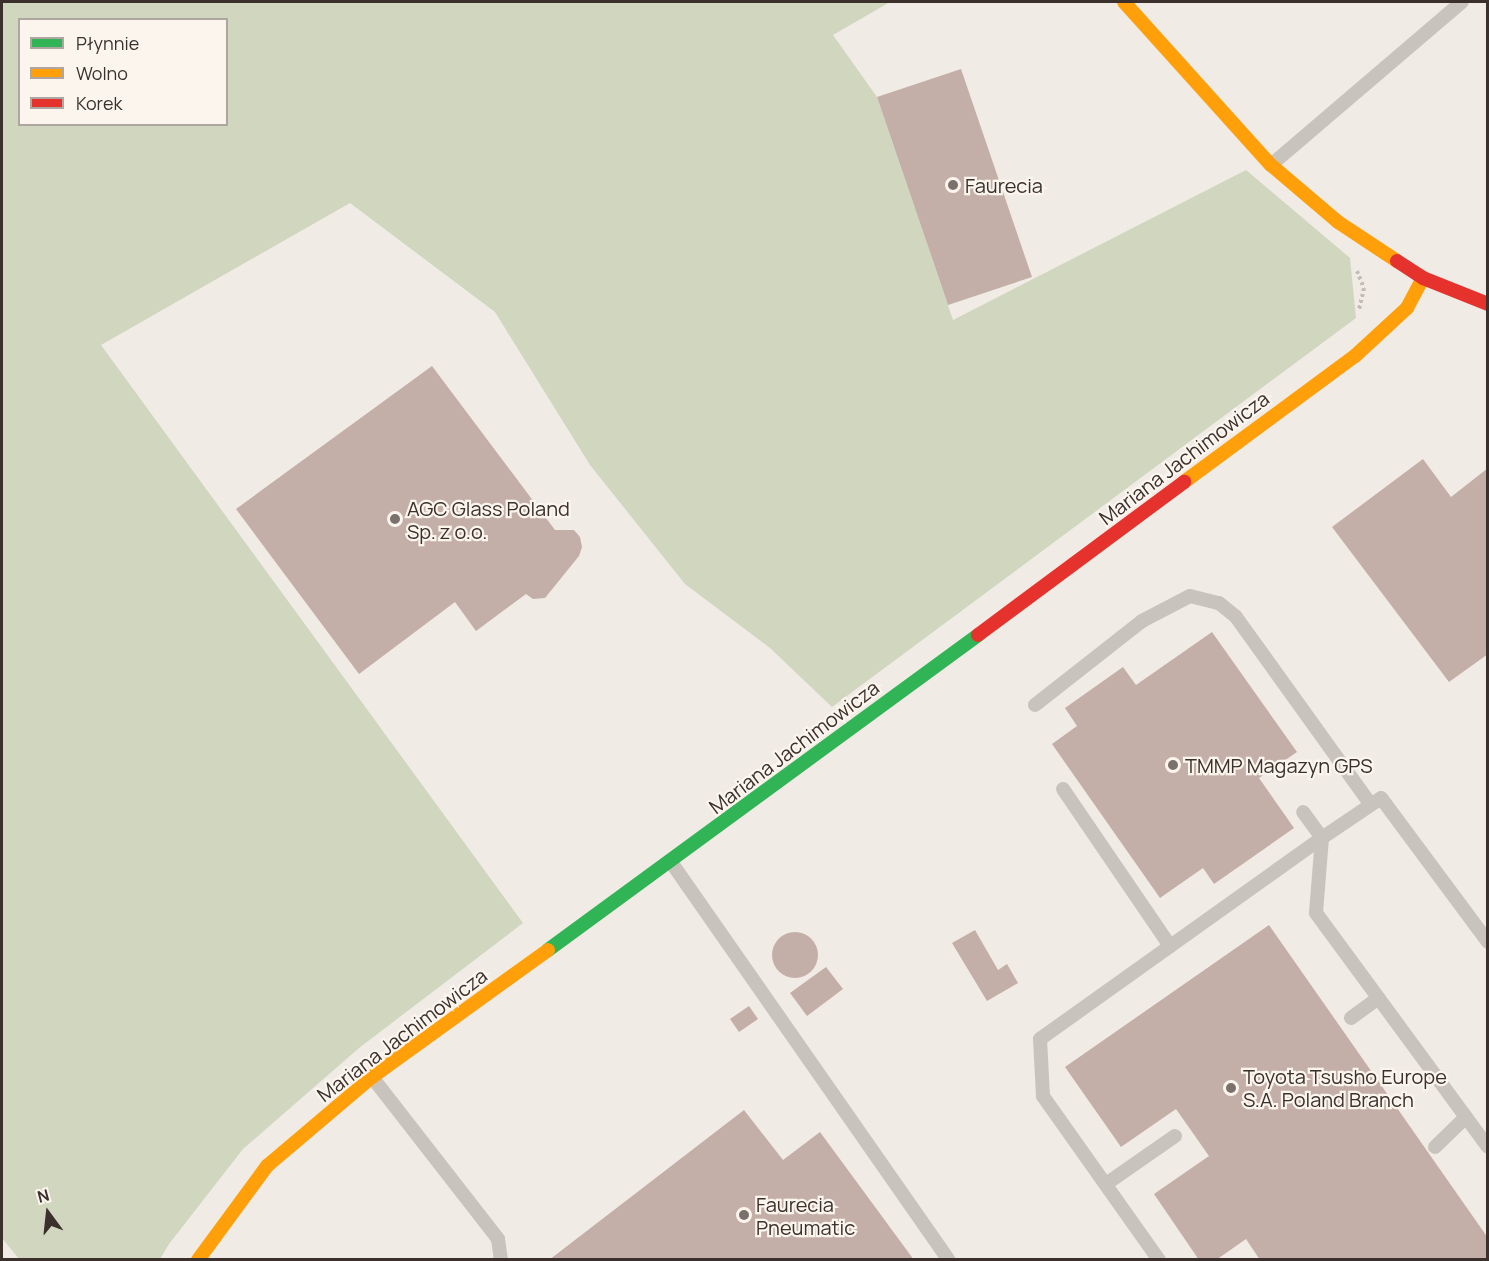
<!DOCTYPE html>
<meta charset="utf-8">
<style>
body{margin:0}
#map{position:relative;width:1489px;height:1261px;overflow:hidden;background:#f0ebe5;font-family:Manrope,sans-serif}
div>[style]{position:absolute}
[style*='--x']{left:calc(var(--x)*1px);top:calc(var(--y)*1px);width:calc(var(--w)*1px);rotate:calc(var(--a)*1deg)}
.green>*{inset:0;background:#d1d6bf}
.building>*{inset:0;background:#c3afa7}
.round{border-radius:50%}
.path>*{height:4px;margin-top:-2px;transform-origin:0;background:repeating-linear-gradient(90deg,#c2bbb6 0 3px,transparent 0 6px)}
.lane>*{height:14px;margin:-7px;padding:0 7px;transform-origin:7px;border-radius:7px;background:#c9c3be}
.fast>*{height:14px;margin:-7px;padding:0 7px;transform-origin:7px;border-radius:7px;background:#30b455}
.slow>*{height:14px;margin:-7px;padding:0 7px;transform-origin:7px;border-radius:7px;background:#ff9f0a}
.jam>*{height:14px;margin:-7px;padding:0 7px;transform-origin:7px;border-radius:7px;background:#e5322d}
.dots>*{width:16px;height:16px;translate:-50% -50%;box-sizing:border-box;border:3px solid #fbf5ee;border-radius:50%}
span{translate:-50% -50%;white-space:nowrap;text-align:center;line-height:1.15;-webkit-text-stroke:4.5px #fbf5ee;paint-order:stroke}
.poi-label{font-size:20px;color:#3b302b}
.left{translate:0 -50%;text-align:left}
.street-label{font-size:20px;color:#3b302b}
.frame{position:absolute;inset:0;border:3px solid #3b302b;pointer-events:none}
.legend{position:absolute;left:18px;top:18px;width:210px;height:108px;box-sizing:border-box;background:#fbf5ee;border:2px solid #aea6a0;margin:0;padding:8px 10px;list-style:none;font-size:18px;color:#3b302b}
.legend li{display:flex;align-items:center;gap:12px;height:30px}
.legend b{width:30px;border:2px solid #aea6a0}
.north{position:absolute;left:18px;top:1183px;width:60px;height:60px;-webkit-text-stroke:4px #fbf5ee;paint-order:stroke;rotate:345deg;font-size:16px;font-weight:700;line-height:24px;text-align:center;color:#3b302b}
.north::after{content:'';display:block;margin:auto;width:21px;height:27px;background:#3b302b;clip-path:polygon(50% 0,100% 100%,50% 72%,0 100%)}
</style>
<div id="map">
<div class="green">
<div style="clip-path:polygon(evenodd,2px 2px,890px 2px,833px 35px,877px 97px,953px 320px,1246px 170px,1350px 258px,1356px 318px,832px 707px,770px 648px,685px 584px,590px 465px,495px 312px,350px 203px,101px 345px,523px 923px,359px 1048px,243px 1149px,169px 1244px,160px 1259px,19px 1259px,2px 1238px,2px 2px,20px 20px,226px 20px,226px 124px,20px 124px,20px 20px)"></div>
</div>
<div class="building">
<div style="clip-path:polygon(961px 69px,1032px 277px,948px 305px,877px 97px)"></div>
<div style="clip-path:polygon(432px 366px,555px 530px,574px 530px,580px 537px,582px 547px,579px 556px,545px 598px,533px 599px,526px 594px,476px 631px,455px 602px,359px 674px,236px 509px)"></div>
<div style="clip-path:polygon(1423px 459px,1451px 497px,1488px 468px,1488px 654px,1449px 682px,1332px 527px)"></div>
<div style="clip-path:polygon(1212px 632px,1297px 752px,1259px 778px,1294px 828px,1214px 884px,1203px 868px,1160px 898px,1052px 744px,1077px 726px,1065px 708px,1123px 667px,1136px 685px)"></div>
<div style="clip-path:polygon(1269px 925px,1488px 1238px,1488px 1260px,1260px 1260px,1246px 1239px,1216px 1260px,1199px 1260px,1154px 1194px,1209px 1156px,1176px 1109px,1121px 1147px,1065px 1067px)"></div>
<div style="clip-path:polygon(975px 930px,998px 970px,1007px 964px,1018px 983px,987px 1001px,952px 943px)"></div>
<div class="round" style="left:772px;top:932px;width:46px;height:46px"></div>
<div style="clip-path:polygon(826px 967px,843px 989px,807px 1016px,790px 993px)"></div>
<div style="clip-path:polygon(749px 1006px,758px 1019px,739px 1032px,730px 1019px)"></div>
<div style="clip-path:polygon(744px 1110px,783px 1160px,820px 1132px,914px 1260px,549px 1260px)"></div>
</div>
<div class="path">
<div style="--x:1357;--y:271;--w:18;--a:68"></div>
<div style="--x:1364;--y:288;--w:22;--a:103"></div>
</div>
<div class="lane">
<div style="--x:1271;--y:165;--w:251;--a:-40.5"></div>
<div style="--x:1035;--y:705;--w:136;--a:-38.1"></div>
<div style="--x:1142;--y:621;--w:54;--a:-27.5"></div>
<div style="--x:1190;--y:596;--w:30;--a:14"></div>
<div style="--x:1219;--y:603;--w:22;--a:39"></div>
<div style="--x:1236;--y:617;--w:231;--a:54.3"></div>
<div style="--x:1063;--y:789;--w:190;--a:55.7"></div>
<div style="--x:671;--y:862;--w:485;--a:55.1"></div>
<div style="--x:1488;--y:942;--w:179;--a:-126.6"></div>
<div style="--x:1381;--y:798;--w:71;--a:145.9"></div>
<div style="--x:1322;--y:838;--w:75;--a:94.6"></div>
<div style="--x:1316;--y:913;--w:290;--a:53.7"></div>
<div style="--x:1351;--y:1018;--w:34;--a:-36"></div>
<div style="--x:372;--y:1077;--w:205;--a:52.1"></div>
<div style="--x:498;--y:1239;--w:21;--a:82"></div>
<div style="--x:1435;--y:1147;--w:43;--a:-44.1"></div>
<div style="--x:1106;--y:1184;--w:84;--a:-34.8"></div>
<div style="--x:1159;--y:1260;--w:201;--a:-125.3"></div>
<div style="--x:1043;--y:1096;--w:57;--a:-93"></div>
<div style="--x:1040;--y:1039;--w:346;--a:-35.5"></div>
<div style="--x:1322;--y:838;--w:32;--a:-126"></div>
</div>
<div class="fast">
<div style="--x:548;--y:950;--w:533;--a:-36.22"></div>
</div>
<div class="slow">
<div style="--x:1124;--y:2;--w:219;--a:48"></div>
<div style="--x:1271;--y:165;--w:88;--a:40.4"></div>
<div style="--x:1338;--y:222;--w:71;--a:33.5"></div>
<div style="--x:1184;--y:482;--w:212;--a:-36.4"></div>
<div style="--x:1355;--y:356;--w:71;--a:-42.7"></div>
<div style="--x:1407;--y:308;--w:34;--a:-62"></div>
<div style="--x:198;--y:1260;--w:117;--a:-53.7"></div>
<div style="--x:267;--y:1166;--w:138;--a:-40.3"></div>
<div style="--x:372;--y:1077;--w:217;--a:-35.8"></div>
</div>
<div class="jam">
<div style="--x:1397;--y:261;--w:31;--a:33"></div>
<div style="--x:1423;--y:278;--w:70;--a:21.8"></div>
<div style="--x:978;--y:635;--w:257;--a:-36.6"></div>
</div>
<div class="dots">
<div style="left:953px;top:185px;background:#7a716c"></div>
<div style="left:395px;top:519px;background:#7a716c"></div>
<div style="left:1173px;top:765px;background:#7a716c"></div>
<div style="left:1231px;top:1088px;background:#7a716c"></div>
<div style="left:744px;top:1215px;background:#7a716c"></div>
</div>
<div class="poi-label">
<span class="left" style="left:965px;top:185px">Faurecia</span>
<span class="left" style="left:407px;top:520px">AGC Glass Poland<br>Sp. z o.o.</span>
<span class="left" style="left:1185px;top:765px">TMMP Magazyn GPS</span>
<span class="left" style="left:1243px;top:1088px">Toyota Tsusho Europe<br>S.A. Poland Branch</span>
<span class="left" style="left:756px;top:1216px">Faurecia<br>Pneumatic</span>
</div>
<div class="street-label">
<span style="left:1184px;top:458px;rotate:-37deg">Mariana Jachimowicza</span>
<span style="left:794px;top:747px;rotate:-37deg">Mariana Jachimowicza</span>
<span style="left:402px;top:1035px;rotate:-37deg">Mariana Jachimowicza</span>
</div>
<div class="frame"></div>
<ul class="legend">
<li><b style="height:8px;background:#30b455"></b>Płynnie</li>
<li><b style="height:8px;background:#ff9f0a"></b>Wolno</li>
<li><b style="height:8px;background:#e5322d"></b>Korek</li>
</ul>
<div class="north">N</div>
</div>
